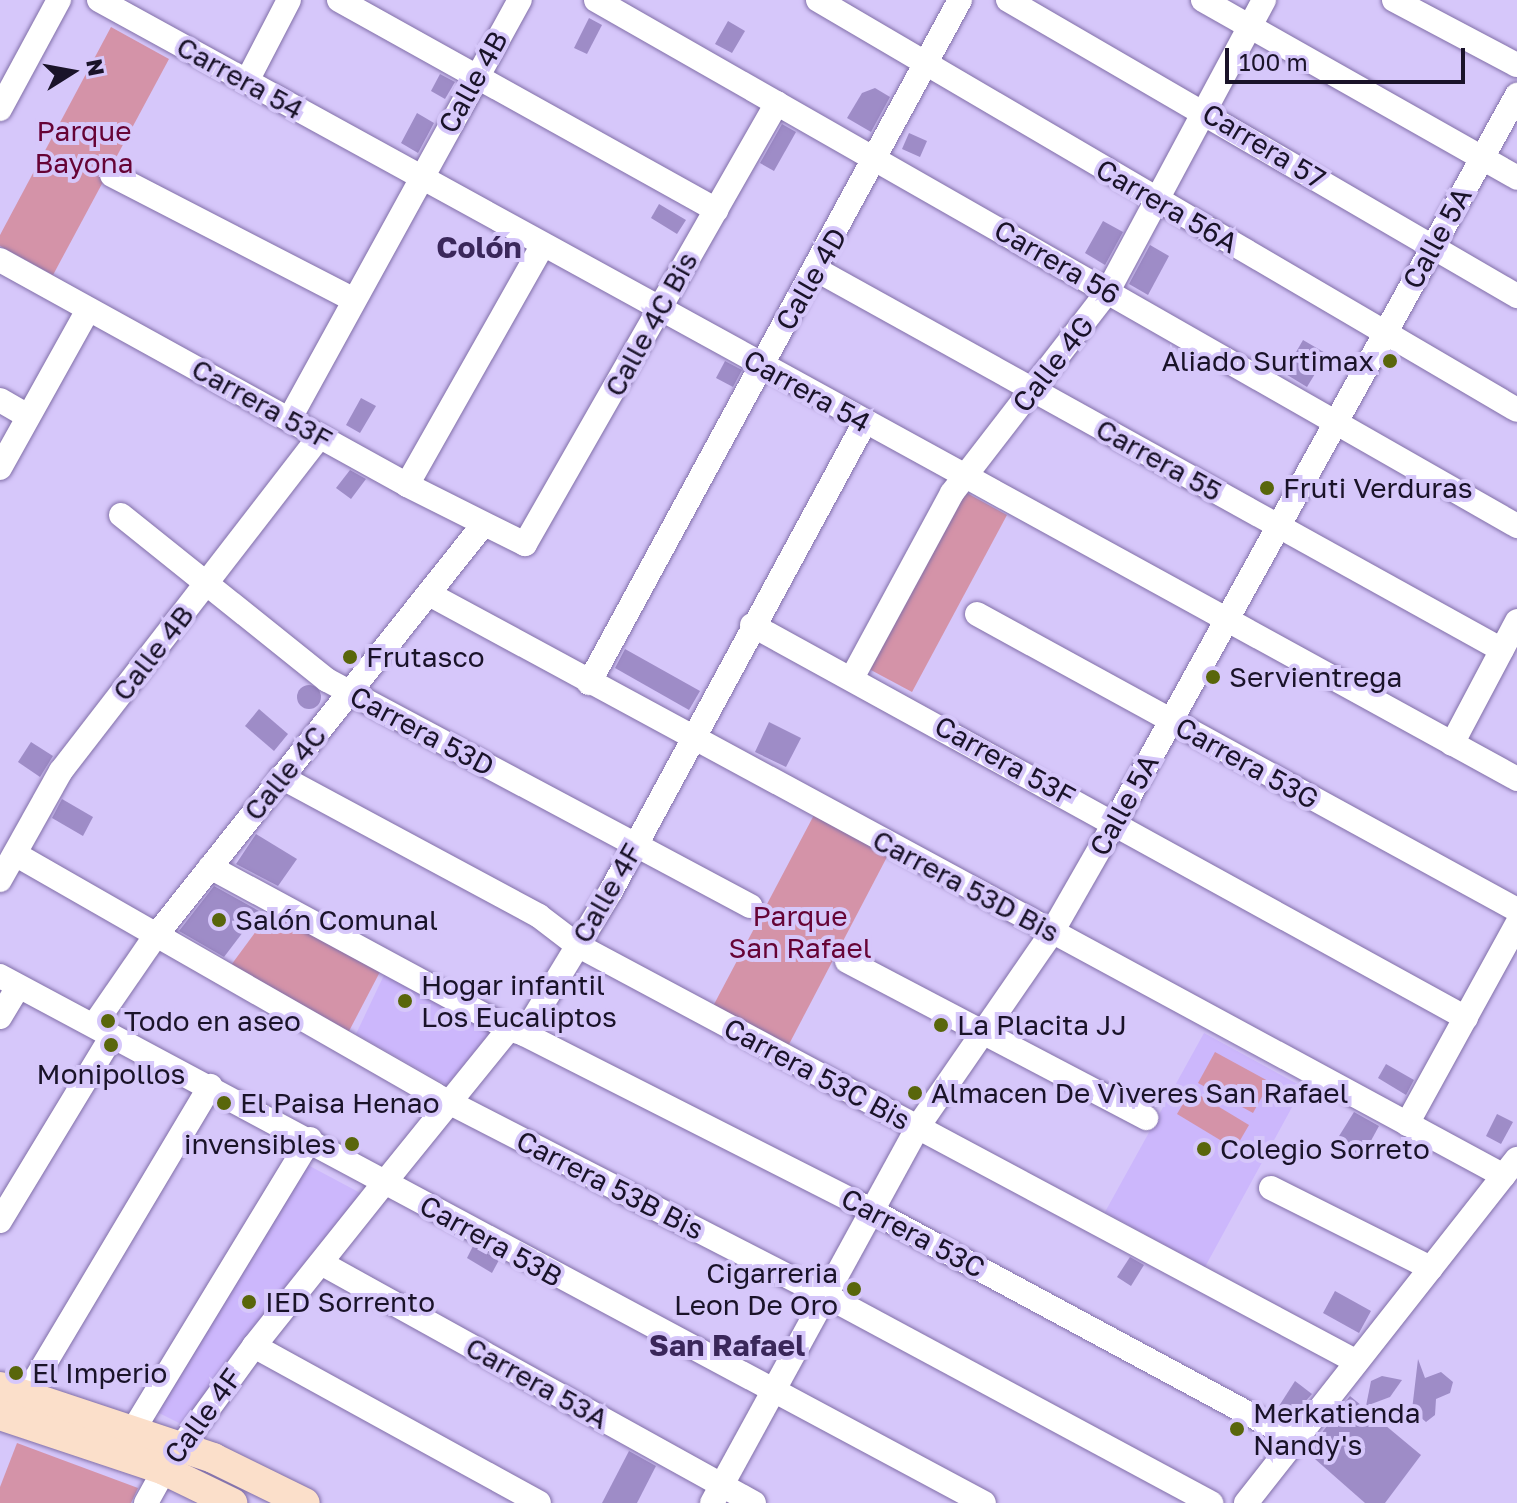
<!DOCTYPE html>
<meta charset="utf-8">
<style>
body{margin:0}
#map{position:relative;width:1517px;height:1503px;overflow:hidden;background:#d6c7fa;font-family:"Golos Text",sans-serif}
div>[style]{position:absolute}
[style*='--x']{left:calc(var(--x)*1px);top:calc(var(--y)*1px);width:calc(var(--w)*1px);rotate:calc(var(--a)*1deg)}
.built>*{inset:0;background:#ccb7fc}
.green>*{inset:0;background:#d493a8}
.building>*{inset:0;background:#9e8cc7}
.round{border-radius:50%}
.roads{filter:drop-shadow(0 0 2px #816fa8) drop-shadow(0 0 2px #816fa8)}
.minor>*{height:24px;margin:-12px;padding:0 12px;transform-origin:12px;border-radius:12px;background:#fff}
.major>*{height:30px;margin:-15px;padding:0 15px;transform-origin:15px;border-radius:15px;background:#fbdfca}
.dots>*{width:22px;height:22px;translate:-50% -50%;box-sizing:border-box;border:4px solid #d6c7fa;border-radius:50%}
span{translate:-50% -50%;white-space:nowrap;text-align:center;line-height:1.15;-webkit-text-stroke:8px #d6c7fa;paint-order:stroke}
.street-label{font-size:28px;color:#1a1329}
.park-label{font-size:28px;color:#660335}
.poi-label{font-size:28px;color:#1a1329}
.right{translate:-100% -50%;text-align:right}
.left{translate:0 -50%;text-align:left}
.neighbourhood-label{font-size:30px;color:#3a275a;font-weight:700}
.north{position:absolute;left:32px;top:32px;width:80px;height:80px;-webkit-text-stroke:6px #d6c7fa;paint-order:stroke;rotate:79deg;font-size:22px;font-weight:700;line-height:32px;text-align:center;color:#1a1329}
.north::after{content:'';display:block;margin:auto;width:28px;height:36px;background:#1a1329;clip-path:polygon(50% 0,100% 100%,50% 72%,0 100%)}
.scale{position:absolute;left:1225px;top:48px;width:240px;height:36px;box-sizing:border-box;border:4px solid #1a1329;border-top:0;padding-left:10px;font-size:24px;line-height:28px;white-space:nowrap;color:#1a1329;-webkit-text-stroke:6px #d6c7fa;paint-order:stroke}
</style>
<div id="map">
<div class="built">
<div style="clip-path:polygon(385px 973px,492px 1030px,447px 1085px,356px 1034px)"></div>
<div style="clip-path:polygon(1204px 1033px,1303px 1087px,1205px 1267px,1105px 1212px)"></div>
<div style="clip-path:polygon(304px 1163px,366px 1196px,183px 1425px,151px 1409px)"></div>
</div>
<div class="green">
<div style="clip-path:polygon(111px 27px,169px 59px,53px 275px,0 246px,0 235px)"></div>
<div style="clip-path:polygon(965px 492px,1007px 515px,912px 692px,869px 669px)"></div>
<div style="clip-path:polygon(814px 815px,888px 855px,786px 1050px,711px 1010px)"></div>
<div style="clip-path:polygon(273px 908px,382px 968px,348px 1033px,226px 972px)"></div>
<div style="clip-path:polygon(1215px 1052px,1270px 1082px,1253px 1113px,1198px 1083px)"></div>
<div style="clip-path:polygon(1191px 1090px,1249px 1125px,1235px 1149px,1177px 1114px)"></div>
<div style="clip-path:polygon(17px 1443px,138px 1488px,131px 1503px,0 1503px,0 1487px)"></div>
</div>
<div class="building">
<div style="clip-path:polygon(589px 18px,602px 25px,587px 54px,574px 48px)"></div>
<div style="clip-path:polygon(728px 21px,745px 31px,732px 53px,715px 44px)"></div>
<div style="clip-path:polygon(440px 74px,455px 82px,445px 99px,431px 91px)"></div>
<div style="clip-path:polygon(875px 88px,890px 97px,871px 132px,847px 118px,862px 93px)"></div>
<div style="clip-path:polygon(417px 113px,434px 123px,418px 153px,401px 143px)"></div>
<div style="clip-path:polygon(782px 124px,796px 132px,774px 171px,760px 163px)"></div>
<div style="clip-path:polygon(909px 133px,927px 141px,920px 157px,902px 149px)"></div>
<div style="clip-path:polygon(659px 204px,686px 220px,677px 234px,651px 218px)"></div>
<div style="clip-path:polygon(1103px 221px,1123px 232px,1105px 265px,1085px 253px)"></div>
<div style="clip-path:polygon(1150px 245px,1169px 256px,1148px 295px,1129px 284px)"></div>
<div style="clip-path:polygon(1303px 340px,1327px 354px,1307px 387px,1284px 373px)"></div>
<div style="clip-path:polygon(725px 361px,742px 370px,733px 387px,716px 378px)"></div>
<div style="clip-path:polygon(361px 398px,376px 406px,360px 433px,346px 425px)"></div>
<div style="clip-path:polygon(350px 470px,366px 479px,351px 499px,336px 488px)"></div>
<div style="clip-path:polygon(625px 649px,700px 691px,689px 710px,615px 668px)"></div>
<div class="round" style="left:297px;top:685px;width:24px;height:24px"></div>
<div style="clip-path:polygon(259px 709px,288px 734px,274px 751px,245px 726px)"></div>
<div style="clip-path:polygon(769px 722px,801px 738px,786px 767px,755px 752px)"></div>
<div style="clip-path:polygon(31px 742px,53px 756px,40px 777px,18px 762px)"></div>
<div style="clip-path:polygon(62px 799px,93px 817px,83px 836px,52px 818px)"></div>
<div style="clip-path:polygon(256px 834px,297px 859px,278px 886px,236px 864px)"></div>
<div style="clip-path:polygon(214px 886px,259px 911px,224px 957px,179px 931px)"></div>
<div style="clip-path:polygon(1386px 1064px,1414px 1080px,1406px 1095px,1378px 1078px)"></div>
<div style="clip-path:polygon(1354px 1112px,1379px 1126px,1361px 1159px,1331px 1149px)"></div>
<div style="clip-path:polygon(1497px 1114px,1513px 1122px,1501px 1144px,1486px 1136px)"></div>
<div style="clip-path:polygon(473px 1246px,499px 1260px,492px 1273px,467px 1258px)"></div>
<div style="clip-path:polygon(1130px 1257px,1144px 1265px,1131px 1286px,1117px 1277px)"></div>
<div style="clip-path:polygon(1335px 1291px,1371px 1311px,1359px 1333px,1323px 1313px)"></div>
<div style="clip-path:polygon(1418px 1359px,1425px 1378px,1441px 1372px,1453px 1382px,1450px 1393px,1436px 1399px,1435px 1415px,1426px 1422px,1412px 1410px)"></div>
<div style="clip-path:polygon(1382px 1376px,1402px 1380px,1390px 1397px,1366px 1406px,1371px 1381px)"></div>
<div style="clip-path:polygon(1295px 1381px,1312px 1394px,1293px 1415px,1279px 1406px)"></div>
<div style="clip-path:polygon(1350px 1396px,1421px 1455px,1385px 1503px,1365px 1503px,1307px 1452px)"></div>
<div style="clip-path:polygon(629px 1451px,656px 1466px,637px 1503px,602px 1503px)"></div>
</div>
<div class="roads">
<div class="minor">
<div style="--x:99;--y:0;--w:1618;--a:28.78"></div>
<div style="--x:339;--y:0;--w:432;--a:29.1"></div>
<div style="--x:596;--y:0;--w:1061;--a:29.73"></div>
<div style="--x:818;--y:0;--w:810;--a:30.39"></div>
<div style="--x:1008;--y:0;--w:589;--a:30.18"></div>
<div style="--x:1203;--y:0;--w:361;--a:29.5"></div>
<div style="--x:1394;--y:0;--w:139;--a:27.9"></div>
<div style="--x:247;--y:81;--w:91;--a:-62.6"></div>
<div style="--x:0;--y:109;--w:124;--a:-61.6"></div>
<div style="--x:112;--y:175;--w:272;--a:27.3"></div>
<div style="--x:0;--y:260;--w:465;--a:28.9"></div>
<div style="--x:407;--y:485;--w:132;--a:26.6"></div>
<div style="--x:525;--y:544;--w:508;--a:-60.26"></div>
<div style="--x:817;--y:270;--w:783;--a:29.02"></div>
<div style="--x:0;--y:400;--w:32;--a:30"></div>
<div style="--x:290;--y:418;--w:477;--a:-61.2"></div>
<div style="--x:0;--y:468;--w:181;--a:-60.9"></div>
<div style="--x:407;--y:485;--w:276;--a:-60.5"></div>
<div style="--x:121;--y:515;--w:264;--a:38.7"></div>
<div style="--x:327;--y:680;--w:480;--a:28.1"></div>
<div style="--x:429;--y:594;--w:1222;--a:28.43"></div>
<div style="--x:977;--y:614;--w:616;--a:28.73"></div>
<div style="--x:752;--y:625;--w:815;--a:28.83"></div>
<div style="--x:852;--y:678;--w:210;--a:-61.6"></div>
<div style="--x:952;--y:493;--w:255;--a:-52.3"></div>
<div style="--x:1108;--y:291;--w:330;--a:-61.8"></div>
<div style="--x:589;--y:683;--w:777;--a:-61.49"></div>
<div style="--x:1452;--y:744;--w:139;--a:-62.1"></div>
<div style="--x:281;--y:777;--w:293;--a:28.3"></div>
<div style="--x:539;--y:916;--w:48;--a:37.3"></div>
<div style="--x:577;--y:945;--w:884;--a:28.13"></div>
<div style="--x:15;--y:854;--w:484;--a:29.8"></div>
<div style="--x:435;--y:1095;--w:436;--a:27.2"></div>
<div style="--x:823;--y:1294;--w:441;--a:28.3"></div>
<div style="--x:210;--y:867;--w:340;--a:28.4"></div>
<div style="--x:0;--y:880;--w:125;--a:-60.8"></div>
<div style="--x:61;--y:771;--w:423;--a:-52.3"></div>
<div style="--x:847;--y:961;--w:338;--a:27.7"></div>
<div style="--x:0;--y:976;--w:1116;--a:28.17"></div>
<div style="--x:0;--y:1017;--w:35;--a:-59"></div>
<div style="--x:94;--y:1025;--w:106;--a:-55.4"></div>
<div style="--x:154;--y:938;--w:528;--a:-51.46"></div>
<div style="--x:524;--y:1034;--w:376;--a:26.9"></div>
<div style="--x:859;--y:1204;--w:498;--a:28.3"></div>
<div style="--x:1407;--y:1124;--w:228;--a:-61.2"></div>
<div style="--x:1271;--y:1188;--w:179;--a:26.6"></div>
<div style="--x:0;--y:1221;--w:216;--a:-58.8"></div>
<div style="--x:321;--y:1263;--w:495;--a:29"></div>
<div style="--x:254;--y:1346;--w:325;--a:28.8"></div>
<div style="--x:26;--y:1395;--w:360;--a:-59.2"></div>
<div style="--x:132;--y:1432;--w:343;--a:-58.7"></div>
<div style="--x:146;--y:1503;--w:38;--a:-61"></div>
<div style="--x:164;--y:1470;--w:153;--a:-54"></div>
<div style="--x:254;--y:1346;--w:210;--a:-51.4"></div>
<div style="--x:385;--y:1182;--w:197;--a:-51"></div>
<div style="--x:509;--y:1029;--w:16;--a:18"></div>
<div style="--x:524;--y:1034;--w:167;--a:-58.7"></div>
<div style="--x:611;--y:891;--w:533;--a:-61.56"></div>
<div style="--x:712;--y:1503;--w:427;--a:-61.3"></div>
<div style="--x:917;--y:1128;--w:238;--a:-55.4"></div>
<div style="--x:1052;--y:932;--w:127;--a:-60.2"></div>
<div style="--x:1115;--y:822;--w:831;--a:-61.06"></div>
<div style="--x:1246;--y:1503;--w:438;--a:-51.8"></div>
</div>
<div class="major">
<div style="--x:0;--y:1387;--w:225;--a:18.4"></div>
<div style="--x:213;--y:1458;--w:102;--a:26.1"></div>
<div style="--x:0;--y:1415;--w:173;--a:18.5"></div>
<div style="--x:164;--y:1470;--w:76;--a:25.9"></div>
</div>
</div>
<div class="dots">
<div style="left:1390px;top:361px;background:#59660b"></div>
<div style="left:1267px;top:488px;background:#59660b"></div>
<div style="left:350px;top:657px;background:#59660b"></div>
<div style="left:1213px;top:677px;background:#59660b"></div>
<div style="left:219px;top:920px;background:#59660b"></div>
<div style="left:405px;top:1001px;background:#59660b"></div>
<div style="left:108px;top:1021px;background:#59660b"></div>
<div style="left:941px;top:1025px;background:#59660b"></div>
<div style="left:111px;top:1045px;background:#59660b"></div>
<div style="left:915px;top:1093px;background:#59660b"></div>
<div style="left:224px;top:1103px;background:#59660b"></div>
<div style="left:352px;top:1144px;background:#59660b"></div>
<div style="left:1204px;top:1149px;background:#59660b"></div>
<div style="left:854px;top:1289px;background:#59660b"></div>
<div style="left:249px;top:1302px;background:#59660b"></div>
<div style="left:16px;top:1373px;background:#59660b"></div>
<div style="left:1237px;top:1429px;background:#59660b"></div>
</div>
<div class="street-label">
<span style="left:240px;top:78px;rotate:29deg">Carrera 54</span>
<span style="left:473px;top:82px;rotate:-61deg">Calle 4B</span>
<span style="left:1264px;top:146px;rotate:31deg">Carrera 57</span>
<span style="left:1167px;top:206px;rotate:30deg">Carrera 56A</span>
<span style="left:1437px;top:238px;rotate:-61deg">Calle 5A</span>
<span style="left:1057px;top:262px;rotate:30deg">Carrera 56</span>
<span style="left:811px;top:279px;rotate:-60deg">Calle 4D</span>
<span style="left:651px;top:324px;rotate:-61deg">Calle 4C Bis</span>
<span style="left:1053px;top:364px;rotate:-52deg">Calle 4G</span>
<span style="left:807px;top:391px;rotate:29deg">Carrera 54</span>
<span style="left:262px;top:404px;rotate:29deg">Carrera 53F</span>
<span style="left:1159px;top:460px;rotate:29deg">Carrera 55</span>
<span style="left:153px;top:653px;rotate:-52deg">Calle 4B</span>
<span style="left:422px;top:731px;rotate:28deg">Carrera 53D</span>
<span style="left:1005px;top:761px;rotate:29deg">Carrera 53F</span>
<span style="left:1247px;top:763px;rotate:29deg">Carrera 53G</span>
<span style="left:285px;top:773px;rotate:-51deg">Calle 4C</span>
<span style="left:1124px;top:805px;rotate:-61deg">Calle 5A</span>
<span style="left:966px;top:886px;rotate:28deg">Carrera 53D Bis</span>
<span style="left:607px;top:893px;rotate:-60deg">Calle 4F</span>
<span style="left:817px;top:1074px;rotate:28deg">Carrera 53C Bis</span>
<span style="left:610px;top:1185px;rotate:27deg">Carrera 53B Bis</span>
<span style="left:913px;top:1233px;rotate:28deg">Carrera 53C</span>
<span style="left:491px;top:1241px;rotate:29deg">Carrera 53B</span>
<span style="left:537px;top:1383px;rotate:29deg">Carrera 53A</span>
<span style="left:203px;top:1416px;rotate:-54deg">Calle 4F</span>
</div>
<div class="park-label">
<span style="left:84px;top:147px">Parque<br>Bayona</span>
<span style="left:800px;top:932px">Parque<br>San Rafael</span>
</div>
<div class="poi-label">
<span class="right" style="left:1374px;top:361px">Aliado Surtimax</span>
<span class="left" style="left:1283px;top:488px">Fruti Verduras</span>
<span class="left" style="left:366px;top:657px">Frutasco</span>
<span class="left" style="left:1229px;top:677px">Servientrega</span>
<span class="left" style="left:235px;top:920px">Salón Comunal</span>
<span class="left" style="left:421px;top:1001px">Hogar infantil<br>Los Eucaliptos</span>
<span class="left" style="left:124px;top:1021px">Todo en aseo</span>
<span class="left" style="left:957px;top:1025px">La Placita JJ</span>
<span style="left:111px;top:1074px">Monipollos</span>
<span class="left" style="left:931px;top:1093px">Almacen De Vìveres San Rafael</span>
<span class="left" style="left:240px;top:1103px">El Paisa Henao</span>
<span class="right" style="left:336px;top:1144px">invensibles</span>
<span class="left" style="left:1220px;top:1149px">Colegio Sorreto</span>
<span class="right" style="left:838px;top:1289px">Cigarreria<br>Leon De Oro</span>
<span class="left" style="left:265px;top:1302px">IED Sorrento</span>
<span class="left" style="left:32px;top:1373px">El Imperio</span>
<span class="left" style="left:1253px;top:1429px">Merkatienda<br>Nandy's</span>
</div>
<div class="neighbourhood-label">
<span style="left:479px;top:247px">Colón</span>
<span style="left:727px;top:1345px">San Rafael</span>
</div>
<div class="north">N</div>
<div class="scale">100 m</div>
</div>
